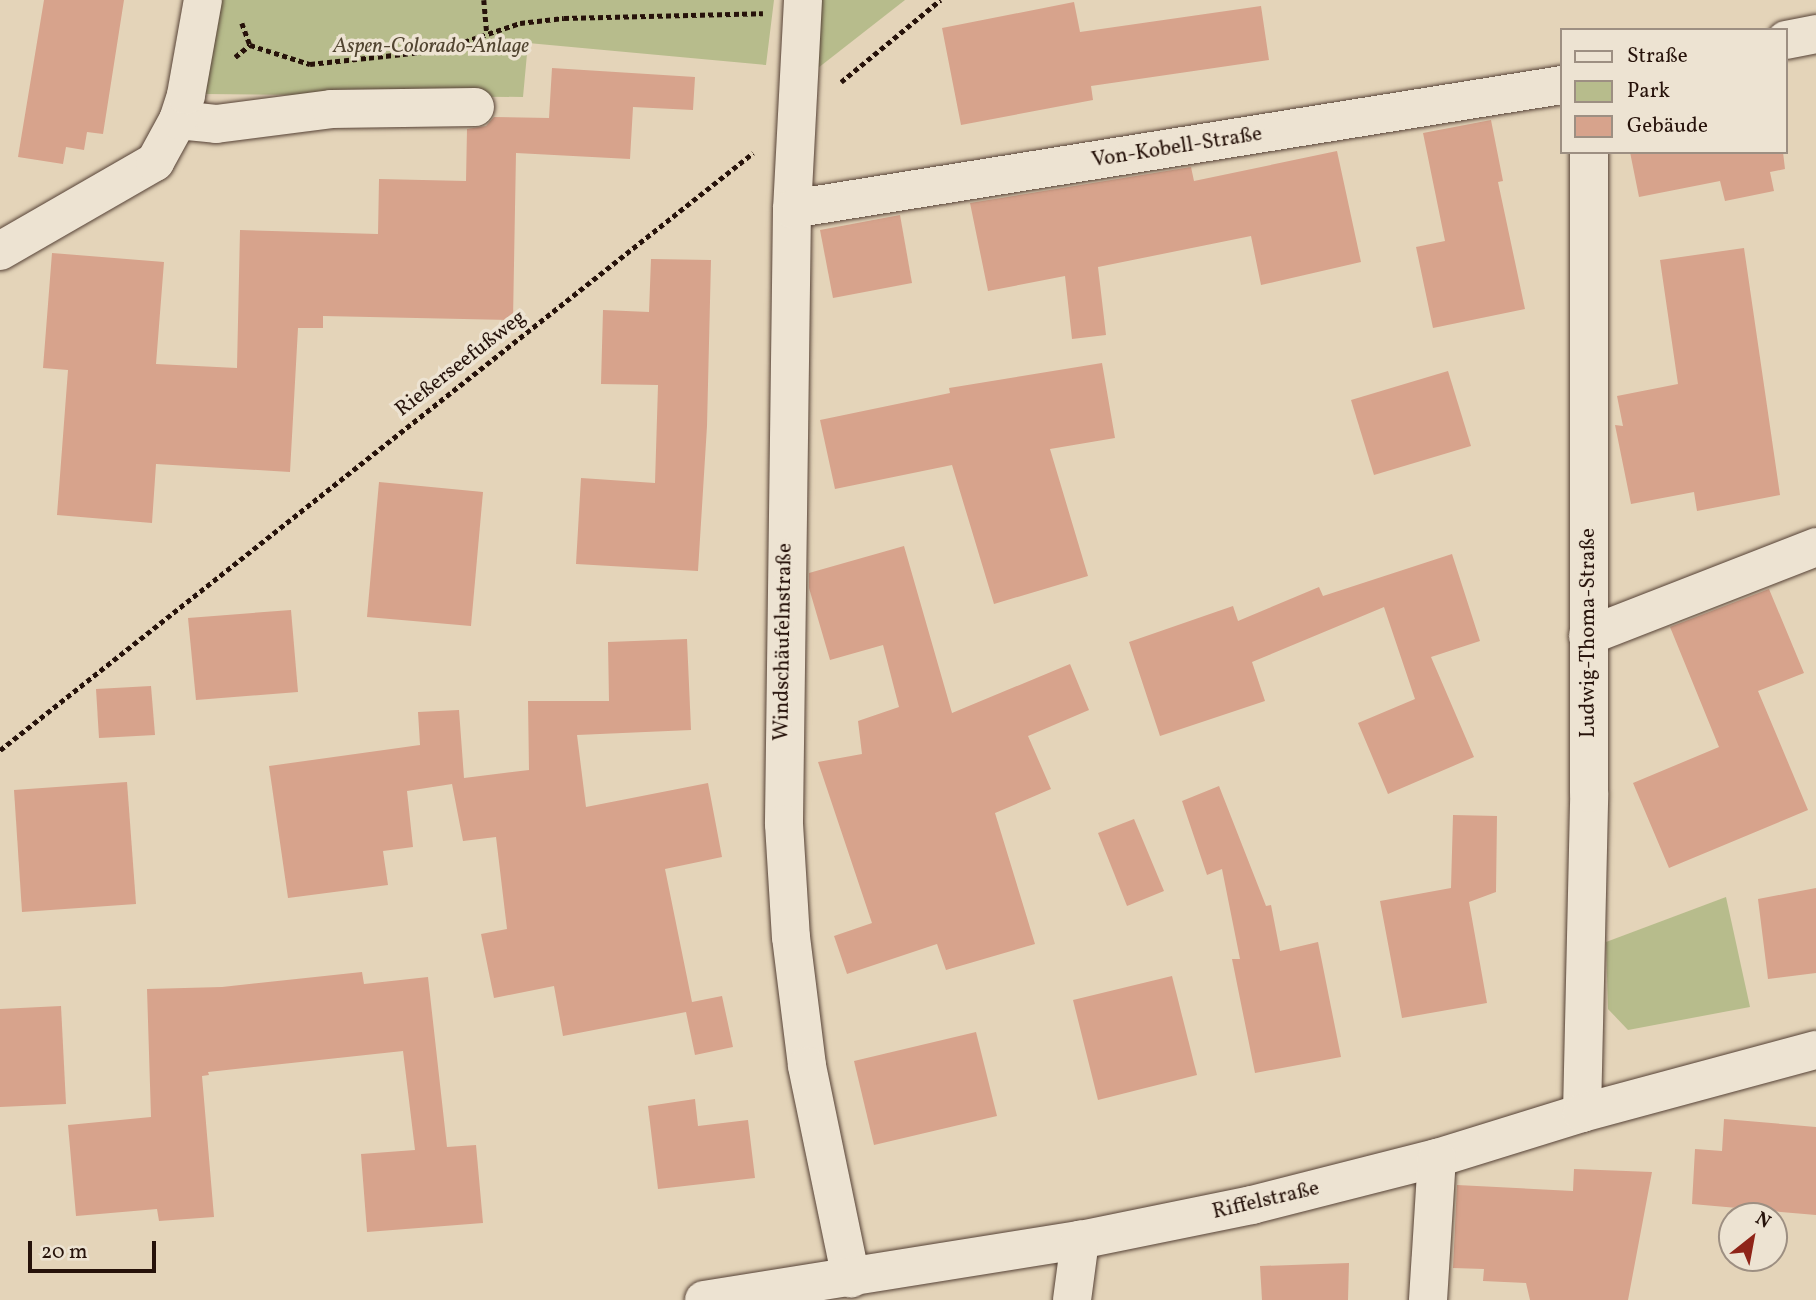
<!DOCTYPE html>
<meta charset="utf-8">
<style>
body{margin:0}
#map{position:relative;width:1816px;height:1300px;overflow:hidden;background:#e4d4b9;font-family:Vollkorn,serif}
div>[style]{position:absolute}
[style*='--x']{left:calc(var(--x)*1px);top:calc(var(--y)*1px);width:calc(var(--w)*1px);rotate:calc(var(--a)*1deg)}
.green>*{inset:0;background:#b7bc8c}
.building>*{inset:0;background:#d7a38c}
.path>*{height:4.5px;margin-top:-2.25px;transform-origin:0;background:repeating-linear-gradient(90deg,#26120a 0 5px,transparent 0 8.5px)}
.roads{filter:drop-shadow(0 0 2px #564236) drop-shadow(0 0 2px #564236)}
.minor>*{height:38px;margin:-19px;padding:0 19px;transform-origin:19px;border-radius:19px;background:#ede3d2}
span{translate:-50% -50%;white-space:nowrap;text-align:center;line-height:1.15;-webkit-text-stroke:7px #ede3d2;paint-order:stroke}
.park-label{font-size:21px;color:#524531;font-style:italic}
.street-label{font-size:21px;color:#26120a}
.legend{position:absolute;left:1560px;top:28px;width:228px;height:126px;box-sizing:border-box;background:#ede3d2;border:2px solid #9d8f82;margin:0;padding:9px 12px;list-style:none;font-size:21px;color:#26120a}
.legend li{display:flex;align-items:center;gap:14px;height:35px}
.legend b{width:35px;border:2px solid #9d8f82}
.north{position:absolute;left:1718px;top:1202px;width:70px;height:70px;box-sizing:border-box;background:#ede3d2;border:2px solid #9d8f82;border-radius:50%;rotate:31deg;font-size:19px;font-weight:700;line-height:28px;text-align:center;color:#26120a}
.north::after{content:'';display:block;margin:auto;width:24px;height:32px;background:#8f2418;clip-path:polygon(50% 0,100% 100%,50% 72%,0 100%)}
.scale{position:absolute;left:28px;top:1241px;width:128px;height:32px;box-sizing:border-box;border:4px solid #26120a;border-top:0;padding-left:9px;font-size:21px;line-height:24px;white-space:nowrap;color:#26120a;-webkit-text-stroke:5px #ede3d2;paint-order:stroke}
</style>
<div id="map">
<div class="green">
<div style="clip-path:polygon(221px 0,774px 0,766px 65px,528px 43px,523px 97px,205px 94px)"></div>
<div style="clip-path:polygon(820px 0,905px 0,818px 68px)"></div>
<div style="clip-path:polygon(1726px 897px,1750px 1007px,1628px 1030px,1608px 1009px,1606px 942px)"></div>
</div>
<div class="building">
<div style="clip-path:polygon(44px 0,124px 0,103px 134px,87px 132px,84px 150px,66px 147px,63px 164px,18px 157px)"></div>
<div style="clip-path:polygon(1074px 2px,1080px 32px,1261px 6px,1269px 60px,1091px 86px,1093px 100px,961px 125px,942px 28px)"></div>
<div style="clip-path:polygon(552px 68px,695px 77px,693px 110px,633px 107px,630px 159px,516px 153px,513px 320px,323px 316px,323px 328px,298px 328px,290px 472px,156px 464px,152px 523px,57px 515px,68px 370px,43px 368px,52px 253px,164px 262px,156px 364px,237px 368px,240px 230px,378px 234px,379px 179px,466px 181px,467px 129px,486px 126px,494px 117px,549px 118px)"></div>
<div style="clip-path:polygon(1491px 120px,1503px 181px,1498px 182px,1525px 309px,1433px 328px,1416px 247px,1445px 241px,1423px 133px)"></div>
<div style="clip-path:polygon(1337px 151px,1361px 262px,1261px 285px,1251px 236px,1098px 267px,1106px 335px,1072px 339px,1065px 276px,988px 291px,970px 203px,1191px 167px,1194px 181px)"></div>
<div style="clip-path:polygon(1630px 152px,1783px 152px,1785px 169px,1770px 172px,1774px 191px,1725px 201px,1720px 181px,1639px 197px)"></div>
<div style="clip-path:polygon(900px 215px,912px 283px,833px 298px,820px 230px)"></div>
<div style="clip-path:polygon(1744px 248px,1780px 495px,1697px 511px,1694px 492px,1631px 504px,1615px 425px,1623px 426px,1617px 396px,1678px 384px,1660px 260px)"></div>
<div style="clip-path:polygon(651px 259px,711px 260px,707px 426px,698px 571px,576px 564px,581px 478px,655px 483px,658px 385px,601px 384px,603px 310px,649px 312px)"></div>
<div style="clip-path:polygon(1102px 363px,1115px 438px,1050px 449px,1088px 576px,994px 604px,952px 465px,835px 489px,820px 420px,950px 393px,949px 388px)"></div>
<div style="clip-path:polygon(1448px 371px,1471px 446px,1374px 475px,1351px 400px)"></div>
<div style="clip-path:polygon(379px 482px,483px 492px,471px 626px,367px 617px)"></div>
<div style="clip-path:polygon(904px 546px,952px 713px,1070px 664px,1089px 710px,1028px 736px,1051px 789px,995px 813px,1035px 944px,946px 970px,937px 944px,847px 974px,834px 936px,872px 923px,818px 762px,862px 754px,858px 721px,899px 707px,883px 645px,830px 660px,809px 588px,809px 573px)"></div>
<div style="clip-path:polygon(1452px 554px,1480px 641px,1431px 657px,1474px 757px,1388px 794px,1358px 723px,1415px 699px,1384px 607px,1252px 662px,1265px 701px,1160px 736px,1129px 642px,1233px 606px,1238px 621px,1319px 587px,1323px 596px)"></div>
<div style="clip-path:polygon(1769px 589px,1804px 673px,1758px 691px,1808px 810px,1669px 868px,1633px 783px,1719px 747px,1670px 627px)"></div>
<div style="clip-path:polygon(291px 610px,298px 692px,196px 700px,188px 618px)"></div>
<div style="clip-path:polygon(687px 639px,691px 730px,577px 735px,586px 807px,708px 783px,722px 857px,665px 869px,692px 1002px,722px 996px,733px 1047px,695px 1055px,686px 1012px,563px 1036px,554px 986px,494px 998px,481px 934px,507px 929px,496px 837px,463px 841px,452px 784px,407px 791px,413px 847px,383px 851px,388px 885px,288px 898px,269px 766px,420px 745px,418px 712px,459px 710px,464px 778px,529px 770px,528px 701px,609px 701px,608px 642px)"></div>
<div style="clip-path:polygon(151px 686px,155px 735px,99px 738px,96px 689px)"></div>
<div style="clip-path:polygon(127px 782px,136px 904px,22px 912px,14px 790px)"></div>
<div style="clip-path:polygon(1219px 786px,1266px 906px,1271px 905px,1280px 951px,1318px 942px,1341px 1057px,1255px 1073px,1232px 959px,1240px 959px,1222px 869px,1207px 875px,1182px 801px)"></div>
<div style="clip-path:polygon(1453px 815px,1497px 816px,1496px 892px,1469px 902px,1487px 1003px,1402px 1018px,1380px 901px,1451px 888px)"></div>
<div style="clip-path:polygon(1134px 819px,1164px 891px,1127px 906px,1098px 833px)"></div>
<div style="clip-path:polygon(1816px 888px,1816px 973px,1768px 979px,1758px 899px)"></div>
<div style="clip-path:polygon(362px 972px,364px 984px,428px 977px,447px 1147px,476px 1145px,483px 1223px,367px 1232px,361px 1154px,415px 1150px,403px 1051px,208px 1072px,209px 1075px,202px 1076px,214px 1217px,159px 1221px,157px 1209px,76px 1216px,68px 1125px,151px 1117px,147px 989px,222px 987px)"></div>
<div style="clip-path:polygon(1172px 976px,1197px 1075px,1098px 1100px,1073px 1000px)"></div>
<div style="clip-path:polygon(61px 1006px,66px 1104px,0 1107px,0 1009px)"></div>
<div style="clip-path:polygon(976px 1032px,997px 1116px,874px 1145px,854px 1061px)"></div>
<div style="clip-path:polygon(695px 1099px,698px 1126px,748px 1120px,755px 1178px,658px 1189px,648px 1106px)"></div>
<div style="clip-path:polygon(1724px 1119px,1816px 1127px,1816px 1215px,1692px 1204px,1695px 1149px,1722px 1151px)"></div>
<div style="clip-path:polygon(1574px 1169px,1652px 1172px,1628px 1300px,1530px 1300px,1526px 1283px,1483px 1281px,1484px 1269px,1453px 1268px,1457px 1185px,1573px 1191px)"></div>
<div style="clip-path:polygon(1349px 1263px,1348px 1300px,1262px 1300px,1260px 1266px)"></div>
</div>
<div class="path">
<div style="--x:484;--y:0;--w:33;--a:85"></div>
<div style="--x:242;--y:23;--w:23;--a:70"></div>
<div style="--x:235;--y:57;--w:19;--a:-39"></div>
<div style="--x:250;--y:45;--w:63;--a:17.6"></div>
<div style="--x:310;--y:64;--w:131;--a:-6.1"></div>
<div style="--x:440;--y:50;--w:84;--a:-18.6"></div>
<div style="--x:520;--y:23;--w:44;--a:-6.5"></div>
<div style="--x:564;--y:18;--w:199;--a:-1.4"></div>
<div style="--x:841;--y:82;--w:129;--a:-39.6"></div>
<div style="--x:0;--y:750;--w:961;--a:-38.41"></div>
</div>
<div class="roads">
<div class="minor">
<div style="--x:803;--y:0;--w:209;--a:93"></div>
<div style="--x:792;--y:209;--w:615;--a:90.75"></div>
<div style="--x:784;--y:824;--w:113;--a:86.5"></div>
<div style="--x:791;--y:937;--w:130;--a:82.9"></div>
<div style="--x:807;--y:1066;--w:217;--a:78.3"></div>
<div style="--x:1786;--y:40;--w:31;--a:-11"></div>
<div style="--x:178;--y:120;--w:38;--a:6"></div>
<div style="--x:216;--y:124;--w:116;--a:-7.4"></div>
<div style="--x:331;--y:109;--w:144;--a:-0.8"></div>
<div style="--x:792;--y:209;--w:780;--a:-9.15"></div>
<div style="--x:0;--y:251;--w:179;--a:-29.9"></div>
<div style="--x:155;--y:162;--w:48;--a:-61.3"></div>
<div style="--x:178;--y:120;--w:26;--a:-72"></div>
<div style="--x:186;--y:95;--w:97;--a:-79.9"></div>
<div style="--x:1588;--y:636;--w:245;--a:-21.3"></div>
<div style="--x:1582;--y:1113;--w:320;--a:-88.7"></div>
<div style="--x:1589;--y:793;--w:641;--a:-90"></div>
<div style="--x:704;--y:1300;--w:381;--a:-9.1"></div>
<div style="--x:1080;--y:1240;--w:176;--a:-11.5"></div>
<div style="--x:1252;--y:1205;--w:191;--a:-14.3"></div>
<div style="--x:1437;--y:1158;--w:152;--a:-17.2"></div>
<div style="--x:1582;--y:1113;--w:242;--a:-15.1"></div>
<div style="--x:1072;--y:1300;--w:61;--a:-82.4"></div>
<div style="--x:1428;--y:1300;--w:142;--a:-86.4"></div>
</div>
</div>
<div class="park-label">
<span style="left:431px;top:47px">Aspen-Colorado-Anlage</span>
</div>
<div class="street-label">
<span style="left:1177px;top:148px;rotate:-9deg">Von-Kobell-Straße</span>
<span style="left:461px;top:364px;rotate:-38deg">Rießerseefußweg</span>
<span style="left:1589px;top:633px;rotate:-90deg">Ludwig-Thoma-Straße</span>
<span style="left:784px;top:642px;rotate:-89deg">Windschäufelnstraße</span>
<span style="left:1266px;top:1201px;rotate:-13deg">Riffelstraße</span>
</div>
<ul class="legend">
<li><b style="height:9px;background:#ede3d2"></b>Straße</li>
<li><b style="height:19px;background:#b7bc8c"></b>Park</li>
<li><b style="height:19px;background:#d7a38c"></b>Gebäude</li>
</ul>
<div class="north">N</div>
<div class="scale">20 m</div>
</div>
